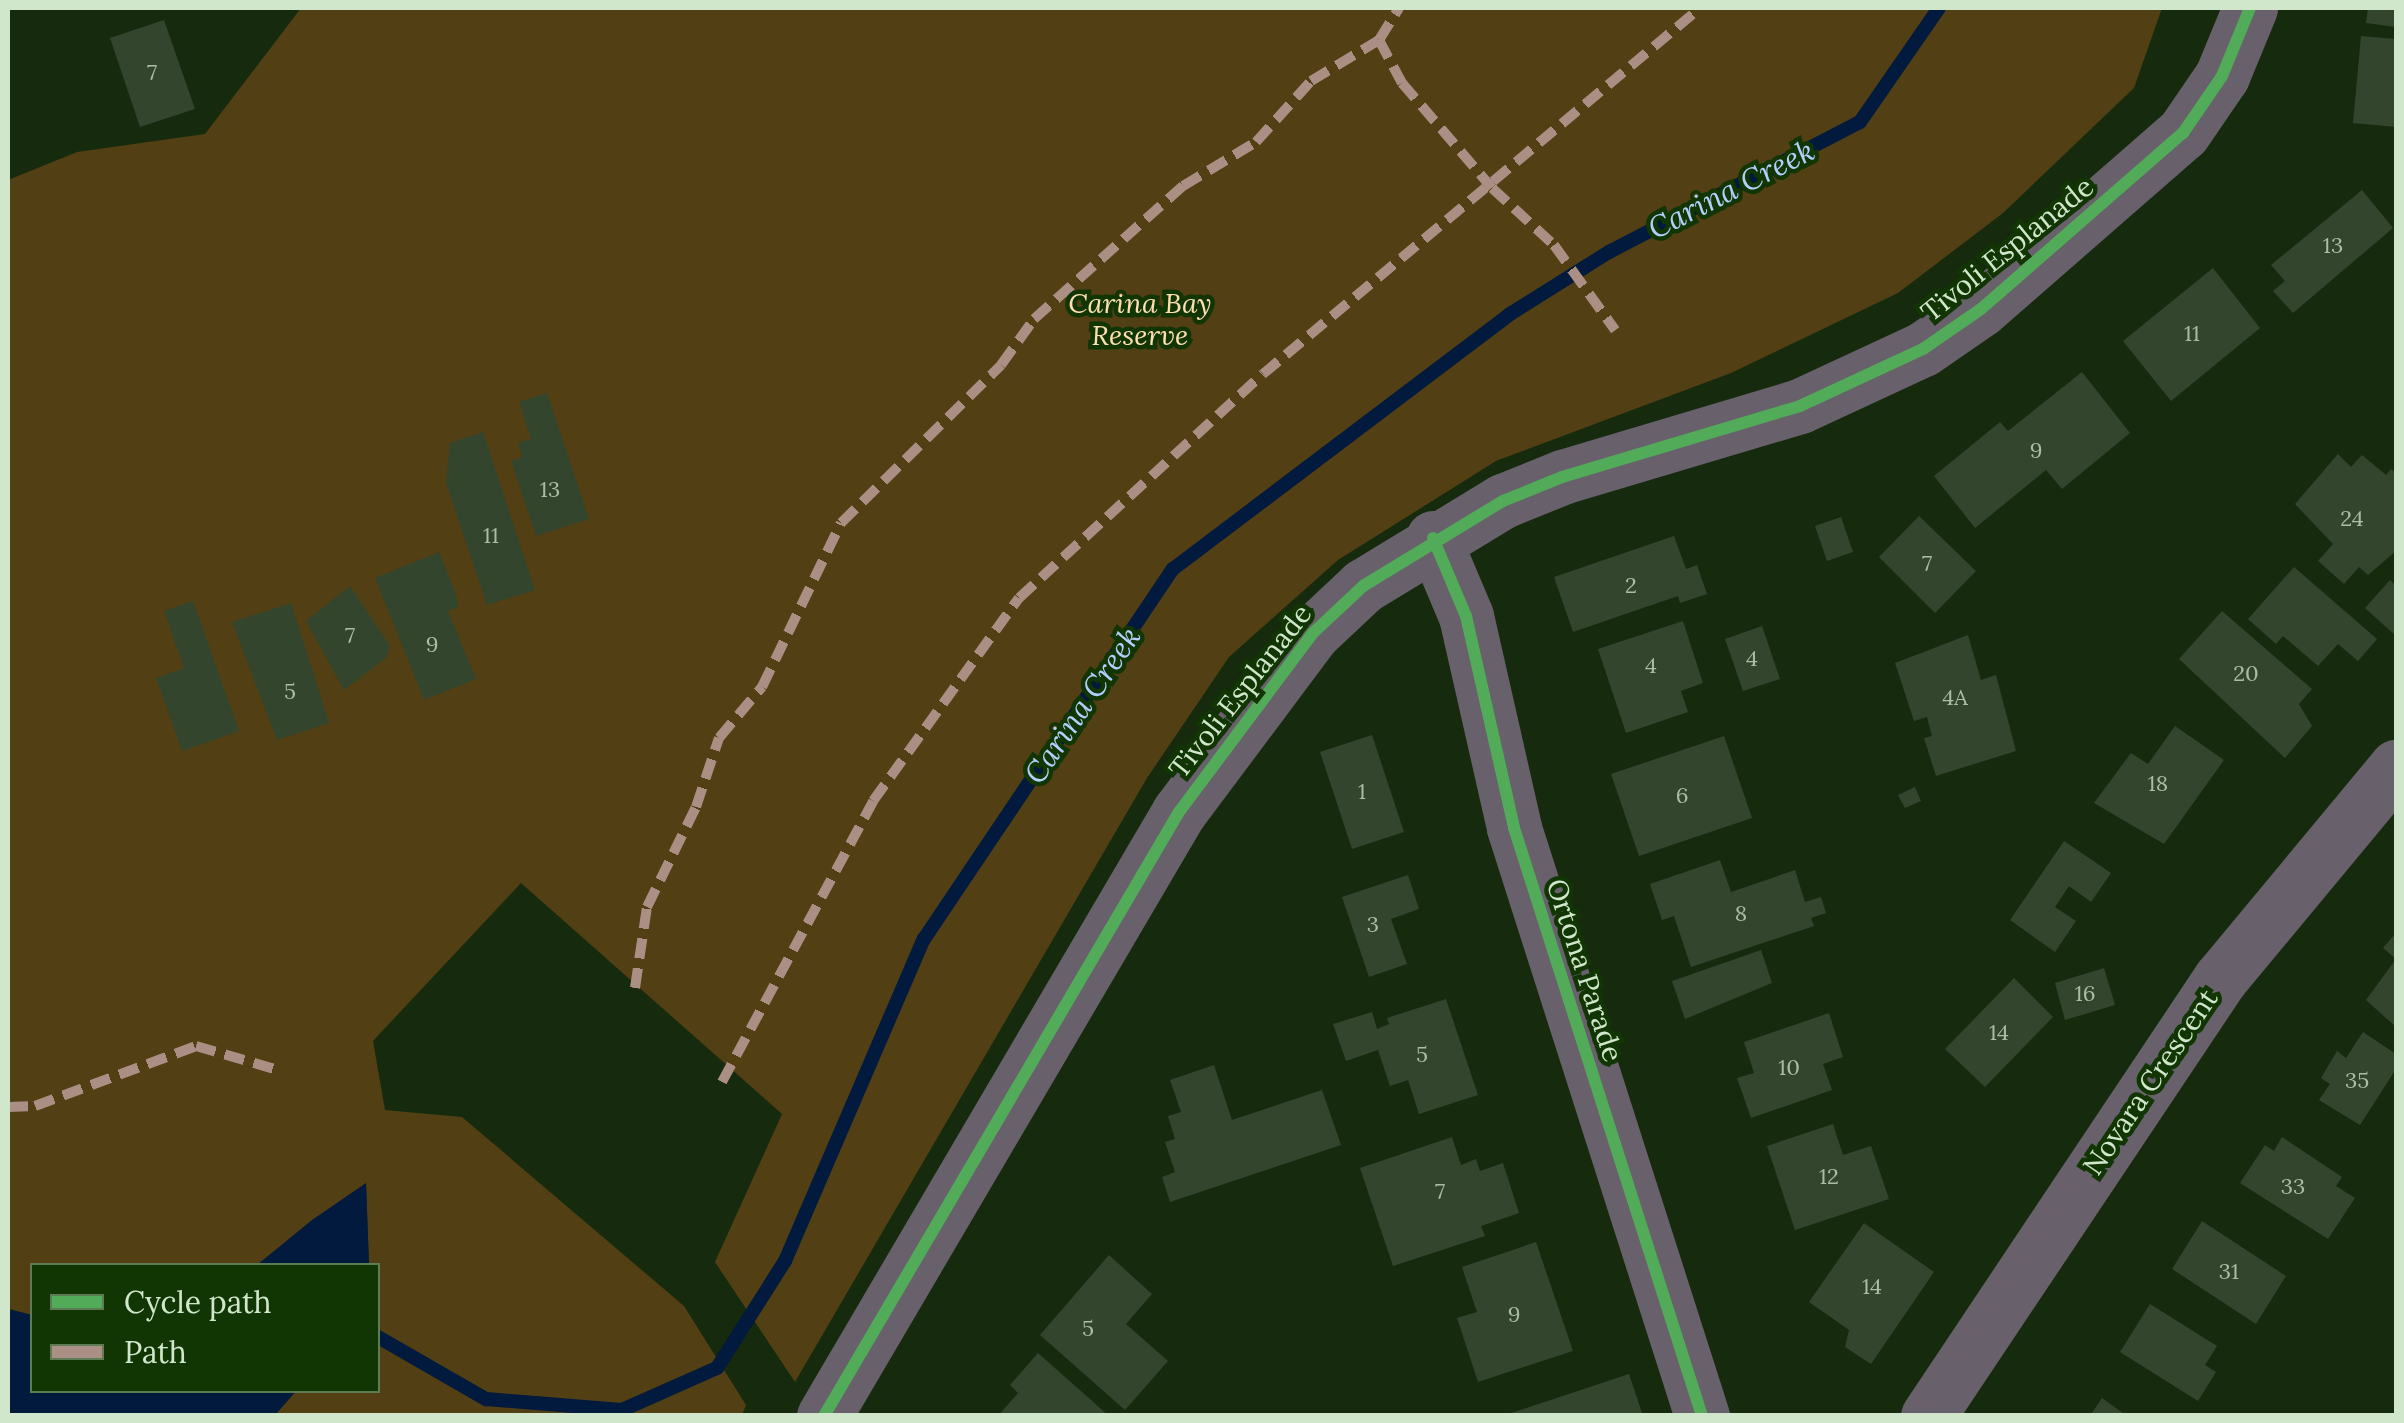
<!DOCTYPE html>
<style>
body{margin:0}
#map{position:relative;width:2404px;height:1423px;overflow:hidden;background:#162a0e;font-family:Lora,serif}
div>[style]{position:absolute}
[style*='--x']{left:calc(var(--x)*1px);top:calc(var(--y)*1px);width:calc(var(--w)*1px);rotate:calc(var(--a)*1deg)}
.green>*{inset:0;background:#523f14}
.water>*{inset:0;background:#021a3d}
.stream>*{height:14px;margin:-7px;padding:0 7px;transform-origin:7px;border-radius:7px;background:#021a3d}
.building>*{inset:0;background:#34452e}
.minor>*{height:55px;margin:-27.5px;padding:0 27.5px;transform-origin:27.5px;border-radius:27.5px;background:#68606b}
.quiet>*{height:10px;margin-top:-5px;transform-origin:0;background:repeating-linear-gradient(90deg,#ac8f84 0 20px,transparent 0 30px)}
.cycleway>*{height:12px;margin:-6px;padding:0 6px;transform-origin:6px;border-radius:6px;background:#51ab58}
span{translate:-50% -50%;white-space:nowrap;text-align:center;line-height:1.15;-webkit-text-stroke:9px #113503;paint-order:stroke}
.number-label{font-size:22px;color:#aabea4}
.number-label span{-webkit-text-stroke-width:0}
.street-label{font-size:28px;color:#d1e7cb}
.park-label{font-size:28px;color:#fedfb0;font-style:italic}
.water-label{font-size:30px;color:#b3d0fd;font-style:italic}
.frame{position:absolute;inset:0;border:10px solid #d1e7cb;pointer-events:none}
.legend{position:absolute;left:30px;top:1263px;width:350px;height:130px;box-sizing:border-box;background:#113503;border:2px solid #5e7c53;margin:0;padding:12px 18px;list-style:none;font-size:30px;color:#d1e7cb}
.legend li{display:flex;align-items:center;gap:20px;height:50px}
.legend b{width:50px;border:2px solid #5e7c53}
</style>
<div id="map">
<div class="green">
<div style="clip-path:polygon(301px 8px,2162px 8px,2134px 88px,2003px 213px,1898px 293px,1731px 373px,1496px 461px,1338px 560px,1229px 657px,1147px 778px,795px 1382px,715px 1262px,782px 1114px,521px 883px,373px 1041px,385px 1110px,462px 1117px,684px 1306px,746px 1405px,742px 1415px,275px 1415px,296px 1391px,378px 1390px,378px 1266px,369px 1265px,366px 1184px,257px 1265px,32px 1266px,32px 1315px,8px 1309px,8px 180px,77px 152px,205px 134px)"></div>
</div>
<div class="water">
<div style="clip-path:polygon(366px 1183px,369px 1265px,257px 1265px,312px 1220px)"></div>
<div style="clip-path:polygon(8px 1309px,32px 1315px,32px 1390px,296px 1391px,275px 1415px,8px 1415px)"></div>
</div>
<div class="stream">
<div style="--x:378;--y:1337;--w:125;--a:29.9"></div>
<div style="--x:486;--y:1399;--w:136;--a:4.6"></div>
<div style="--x:622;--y:1410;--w:104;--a:-23.9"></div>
<div style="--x:717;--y:1368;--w:127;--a:-57.6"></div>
<div style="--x:785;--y:1261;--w:351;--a:-66.7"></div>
<div style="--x:924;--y:939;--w:446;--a:-56.1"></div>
<div style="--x:1173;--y:569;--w:423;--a:-37.1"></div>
<div style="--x:1510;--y:314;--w:117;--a:-32.1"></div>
<div style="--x:1609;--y:252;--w:283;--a:-27.4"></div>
<div style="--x:1860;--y:122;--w:139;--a:-55.3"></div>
</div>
<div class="building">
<div style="clip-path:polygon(2368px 8px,2396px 8px,2396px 27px,2366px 23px)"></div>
<div style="clip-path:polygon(164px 20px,195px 109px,140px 127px,110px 38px)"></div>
<div style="clip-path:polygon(2361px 36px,2396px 39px,2396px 127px,2353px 123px)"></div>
<div style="clip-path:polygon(2362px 190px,2393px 228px,2293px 313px,2273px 291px,2285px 281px,2271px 265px)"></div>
<div style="clip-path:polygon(2213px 268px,2260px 328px,2171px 401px,2123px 341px)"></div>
<div style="clip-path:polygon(2082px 372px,2130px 433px,2062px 489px,2046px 470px,1975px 528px,1934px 476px,2000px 422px,2008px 431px)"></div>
<div style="clip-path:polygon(547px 393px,589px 519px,536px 536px,511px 461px,522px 457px,518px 443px,531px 439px,519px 402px)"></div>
<div style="clip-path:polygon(483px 432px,535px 590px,487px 605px,446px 483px,450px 443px)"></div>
<div style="clip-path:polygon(2338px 454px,2351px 467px,2362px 455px,2386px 475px,2391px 469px,2396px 473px,2396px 551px,2368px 575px,2359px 567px,2344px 584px,2318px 561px,2333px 544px,2295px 504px)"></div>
<div style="clip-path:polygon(1919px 516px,1976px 571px,1935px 613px,1879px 557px)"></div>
<div style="clip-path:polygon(1841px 517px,1853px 552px,1827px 561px,1815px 526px)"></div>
<div style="clip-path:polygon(1674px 536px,1686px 569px,1697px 565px,1707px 594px,1680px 603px,1678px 596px,1573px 632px,1554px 577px)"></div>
<div style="clip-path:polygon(439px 552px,456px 594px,458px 607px,448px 611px,476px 679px,424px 700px,375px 578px)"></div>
<div style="clip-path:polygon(2294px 567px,2377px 639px,2358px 661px,2338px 644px,2318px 666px,2283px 636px,2276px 644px,2248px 619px)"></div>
<div style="clip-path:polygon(2390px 580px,2396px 586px,2396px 636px,2365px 608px)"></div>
<div style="clip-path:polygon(350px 586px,390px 646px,387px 657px,344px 690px,306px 621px)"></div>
<div style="clip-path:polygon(193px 601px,239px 731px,182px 751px,156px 678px,184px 668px,164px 611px)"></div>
<div style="clip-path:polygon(291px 603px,329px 723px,277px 740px,232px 622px)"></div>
<div style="clip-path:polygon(2222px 611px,2312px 689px,2299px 704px,2312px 726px,2285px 758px,2179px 659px)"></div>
<div style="clip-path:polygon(1683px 621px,1703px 683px,1681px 691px,1688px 712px,1626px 733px,1598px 649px)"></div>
<div style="clip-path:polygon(1762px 626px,1780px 679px,1743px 691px,1725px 639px)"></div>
<div style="clip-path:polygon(1968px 635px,1981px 680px,1996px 675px,2016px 751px,1936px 776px,1924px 738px,1932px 736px,1927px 717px,1914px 721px,1895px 663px)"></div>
<div style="clip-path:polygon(2175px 726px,2224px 760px,2164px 844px,2094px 803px,2131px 753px,2148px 764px)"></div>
<div style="clip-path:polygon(1372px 735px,1404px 832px,1352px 849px,1320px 752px)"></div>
<div style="clip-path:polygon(1724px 736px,1752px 818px,1639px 856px,1611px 774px)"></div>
<div style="clip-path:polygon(1915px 787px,1921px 801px,1905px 808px,1898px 795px)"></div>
<div style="clip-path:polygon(2064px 841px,2111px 873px,2091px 902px,2069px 886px,2055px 907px,2076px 921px,2055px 952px,2010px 920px)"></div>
<div style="clip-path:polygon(1720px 860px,1731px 892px,1795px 870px,1805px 902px,1821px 897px,1826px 913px,1811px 918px,1814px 926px,1691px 967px,1674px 916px,1662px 920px,1650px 884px)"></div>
<div style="clip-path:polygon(1408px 875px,1419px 909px,1391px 919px,1407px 964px,1369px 977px,1342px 897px)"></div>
<div style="clip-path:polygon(2396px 933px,2396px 1027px,2366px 1000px,2396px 959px,2383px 948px)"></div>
<div style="clip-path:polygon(1761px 950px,1772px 983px,1685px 1019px,1672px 981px)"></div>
<div style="clip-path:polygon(2104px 968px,2115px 1005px,2065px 1020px,2055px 983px)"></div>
<div style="clip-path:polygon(2014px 978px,2053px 1017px,1985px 1087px,1945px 1049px)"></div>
<div style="clip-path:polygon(1446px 999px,1478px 1095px,1419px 1114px,1408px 1080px,1390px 1086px,1378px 1050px,1346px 1061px,1333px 1024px,1372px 1012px,1377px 1029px,1389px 1024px,1387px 1018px)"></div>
<div style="clip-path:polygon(1829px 1013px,1843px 1057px,1823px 1064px,1832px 1090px,1751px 1118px,1737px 1078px,1754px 1073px,1744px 1042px)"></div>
<div style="clip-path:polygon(2363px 1032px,2396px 1054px,2396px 1069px,2360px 1125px,2319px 1100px,2330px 1084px,2321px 1078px,2337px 1051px,2346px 1058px)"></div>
<div style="clip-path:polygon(1214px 1065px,1232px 1120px,1322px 1090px,1341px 1145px,1170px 1202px,1162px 1177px,1175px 1172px,1165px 1142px,1175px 1139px,1168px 1116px,1181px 1112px,1170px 1080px)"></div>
<div style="clip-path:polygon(1833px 1124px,1843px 1155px,1871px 1146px,1889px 1199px,1795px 1230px,1767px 1146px)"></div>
<div style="clip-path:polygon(1452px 1137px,1461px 1165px,1476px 1159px,1480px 1171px,1503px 1163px,1519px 1213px,1481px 1226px,1485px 1236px,1393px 1266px,1360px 1168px)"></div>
<div style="clip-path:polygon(2282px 1137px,2342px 1177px,2336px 1186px,2355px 1198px,2328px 1239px,2240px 1183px,2265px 1145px,2274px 1151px)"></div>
<div style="clip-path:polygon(2202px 1221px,2286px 1276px,2256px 1324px,2172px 1269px)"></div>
<div style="clip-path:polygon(1864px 1223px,1934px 1272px,1871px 1364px,1845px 1347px,1849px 1330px,1809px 1302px)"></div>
<div style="clip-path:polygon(1536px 1242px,1573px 1351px,1478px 1382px,1457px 1318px,1477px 1312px,1462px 1267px)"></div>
<div style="clip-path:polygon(1109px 1255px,1152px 1294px,1126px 1324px,1168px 1361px,1125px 1410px,1040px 1335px)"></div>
<div style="clip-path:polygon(2150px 1304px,2217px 1346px,2205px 1365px,2216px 1372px,2198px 1401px,2120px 1352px)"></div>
<div style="clip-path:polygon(1038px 1353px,1109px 1416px,998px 1416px,1018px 1393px,1010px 1385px)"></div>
<div style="clip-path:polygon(1629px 1374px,1643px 1416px,1505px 1416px,1505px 1415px)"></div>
<div style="clip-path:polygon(2102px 1398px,2127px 1416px,2090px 1416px)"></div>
</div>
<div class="minor">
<div style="--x:1433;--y:538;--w:85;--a:67.1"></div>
<div style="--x:1466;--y:616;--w:217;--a:77.2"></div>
<div style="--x:1514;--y:828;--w:617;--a:72.27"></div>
<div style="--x:824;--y:1416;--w:701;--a:-59.56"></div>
<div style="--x:1179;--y:812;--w:224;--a:-53.2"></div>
<div style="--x:1313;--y:633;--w:69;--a:-43.2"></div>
<div style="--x:1363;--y:586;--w:164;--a:-31.3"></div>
<div style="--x:1503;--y:501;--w:64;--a:-22.1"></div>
<div style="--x:1562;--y:477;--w:248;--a:-16.6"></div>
<div style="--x:1800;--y:406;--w:136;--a:-24.9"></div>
<div style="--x:1923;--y:349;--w:70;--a:-34.6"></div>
<div style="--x:1981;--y:309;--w:268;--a:-41.1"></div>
<div style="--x:2183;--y:133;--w:69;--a:-55.6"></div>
<div style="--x:2222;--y:76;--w:74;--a:-67.6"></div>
<div style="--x:1928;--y:1416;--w:526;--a:-56.25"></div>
<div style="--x:2220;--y:979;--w:276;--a:-50.3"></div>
</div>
<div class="quiet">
<div style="--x:1379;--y:40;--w:49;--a:61.9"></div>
<div style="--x:1402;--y:83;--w:138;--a:49.4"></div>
<div style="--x:1492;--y:188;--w:84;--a:42.6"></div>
<div style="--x:1554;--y:245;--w:105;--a:54.3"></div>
<div style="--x:635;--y:988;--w:82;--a:-81.6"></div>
<div style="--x:647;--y:907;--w:111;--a:-63.9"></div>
<div style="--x:696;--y:807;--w:73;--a:-71.6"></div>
<div style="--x:719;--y:738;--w:67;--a:-49.9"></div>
<div style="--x:762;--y:687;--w:182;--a:-64.3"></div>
<div style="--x:841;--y:523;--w:225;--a:-44.6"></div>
<div style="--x:1001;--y:365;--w:57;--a:-54.3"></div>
<div style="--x:1034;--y:319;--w:200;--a:-41.8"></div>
<div style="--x:1183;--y:186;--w:85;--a:-31.1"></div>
<div style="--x:1256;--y:142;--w:82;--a:-48"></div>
<div style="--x:1311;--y:81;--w:79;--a:-31.1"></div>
<div style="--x:1379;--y:40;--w:38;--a:-58"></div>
<div style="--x:722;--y:1082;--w:319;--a:-61.7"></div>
<div style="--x:873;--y:801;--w:250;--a:-54.3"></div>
<div style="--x:1019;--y:598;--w:331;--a:-42.6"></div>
<div style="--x:1263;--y:374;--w:570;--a:-39.95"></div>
<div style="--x:8;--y:1107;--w:27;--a:-2"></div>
<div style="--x:35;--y:1106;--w:172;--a:-20.4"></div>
<div style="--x:196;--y:1046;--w:85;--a:16.3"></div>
</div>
<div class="cycleway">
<div style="--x:1433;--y:538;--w:85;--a:67.1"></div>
<div style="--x:1466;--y:616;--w:217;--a:77.2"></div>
<div style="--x:1514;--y:828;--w:617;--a:72.27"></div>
<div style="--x:824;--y:1416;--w:701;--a:-59.56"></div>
<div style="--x:1179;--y:812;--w:224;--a:-53.2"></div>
<div style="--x:1313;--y:633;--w:69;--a:-43.2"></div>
<div style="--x:1363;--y:586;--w:164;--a:-31.3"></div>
<div style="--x:1503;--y:501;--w:64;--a:-22.1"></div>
<div style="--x:1562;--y:477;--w:248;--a:-16.6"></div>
<div style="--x:1800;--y:406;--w:136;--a:-24.9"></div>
<div style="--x:1923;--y:349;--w:70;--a:-34.6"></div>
<div style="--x:1981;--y:309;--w:268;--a:-41.1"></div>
<div style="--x:2183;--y:133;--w:69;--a:-55.6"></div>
<div style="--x:2222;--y:76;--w:74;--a:-67.6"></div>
</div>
<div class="number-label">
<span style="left:152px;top:73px">7</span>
<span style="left:2333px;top:246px">13</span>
<span style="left:2192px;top:334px">11</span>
<span style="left:2036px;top:451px">9</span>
<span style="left:550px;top:490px">13</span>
<span style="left:2352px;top:519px">24</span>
<span style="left:491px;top:536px">11</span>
<span style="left:1927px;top:564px">7</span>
<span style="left:1631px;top:586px">2</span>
<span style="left:350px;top:636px">7</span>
<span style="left:432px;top:645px">9</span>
<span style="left:1752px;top:659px">4</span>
<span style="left:1651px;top:666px">4</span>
<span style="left:2246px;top:674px">20</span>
<span style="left:290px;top:692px">5</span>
<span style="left:1955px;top:698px">4A</span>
<span style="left:2158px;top:784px">18</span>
<span style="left:1362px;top:792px">1</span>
<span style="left:1682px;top:796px">6</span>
<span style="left:1741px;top:914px">8</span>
<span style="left:1373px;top:925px">3</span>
<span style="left:2085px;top:994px">16</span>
<span style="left:1999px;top:1033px">14</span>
<span style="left:1422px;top:1055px">5</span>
<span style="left:1789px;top:1068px">10</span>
<span style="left:2357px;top:1081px">35</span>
<span style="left:1829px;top:1177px">12</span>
<span style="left:2293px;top:1187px">33</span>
<span style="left:1440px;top:1192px">7</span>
<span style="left:2229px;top:1272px">31</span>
<span style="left:1872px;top:1287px">14</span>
<span style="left:1514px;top:1315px">9</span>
<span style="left:1088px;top:1329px">5</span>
</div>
<div class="street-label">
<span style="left:2007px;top:249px;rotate:-39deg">Tivoli Esplanade</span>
<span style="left:1240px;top:691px;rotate:-52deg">Tivoli Esplanade</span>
<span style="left:1585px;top:970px;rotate:72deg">Ortona Parade</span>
<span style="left:2150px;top:1082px;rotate:-56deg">Novara Crescent</span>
</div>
<div class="park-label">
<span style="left:1140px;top:319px">Carina Bay<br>Reserve</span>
</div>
<div class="water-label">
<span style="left:1731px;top:189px;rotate:-27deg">Carina Creek</span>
<span style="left:1082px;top:705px;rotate:-56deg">Carina Creek</span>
</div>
<div class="frame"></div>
<ul class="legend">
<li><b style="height:12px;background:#51ab58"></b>Cycle path</li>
<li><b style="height:12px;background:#ac8f84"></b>Path</li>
</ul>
</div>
